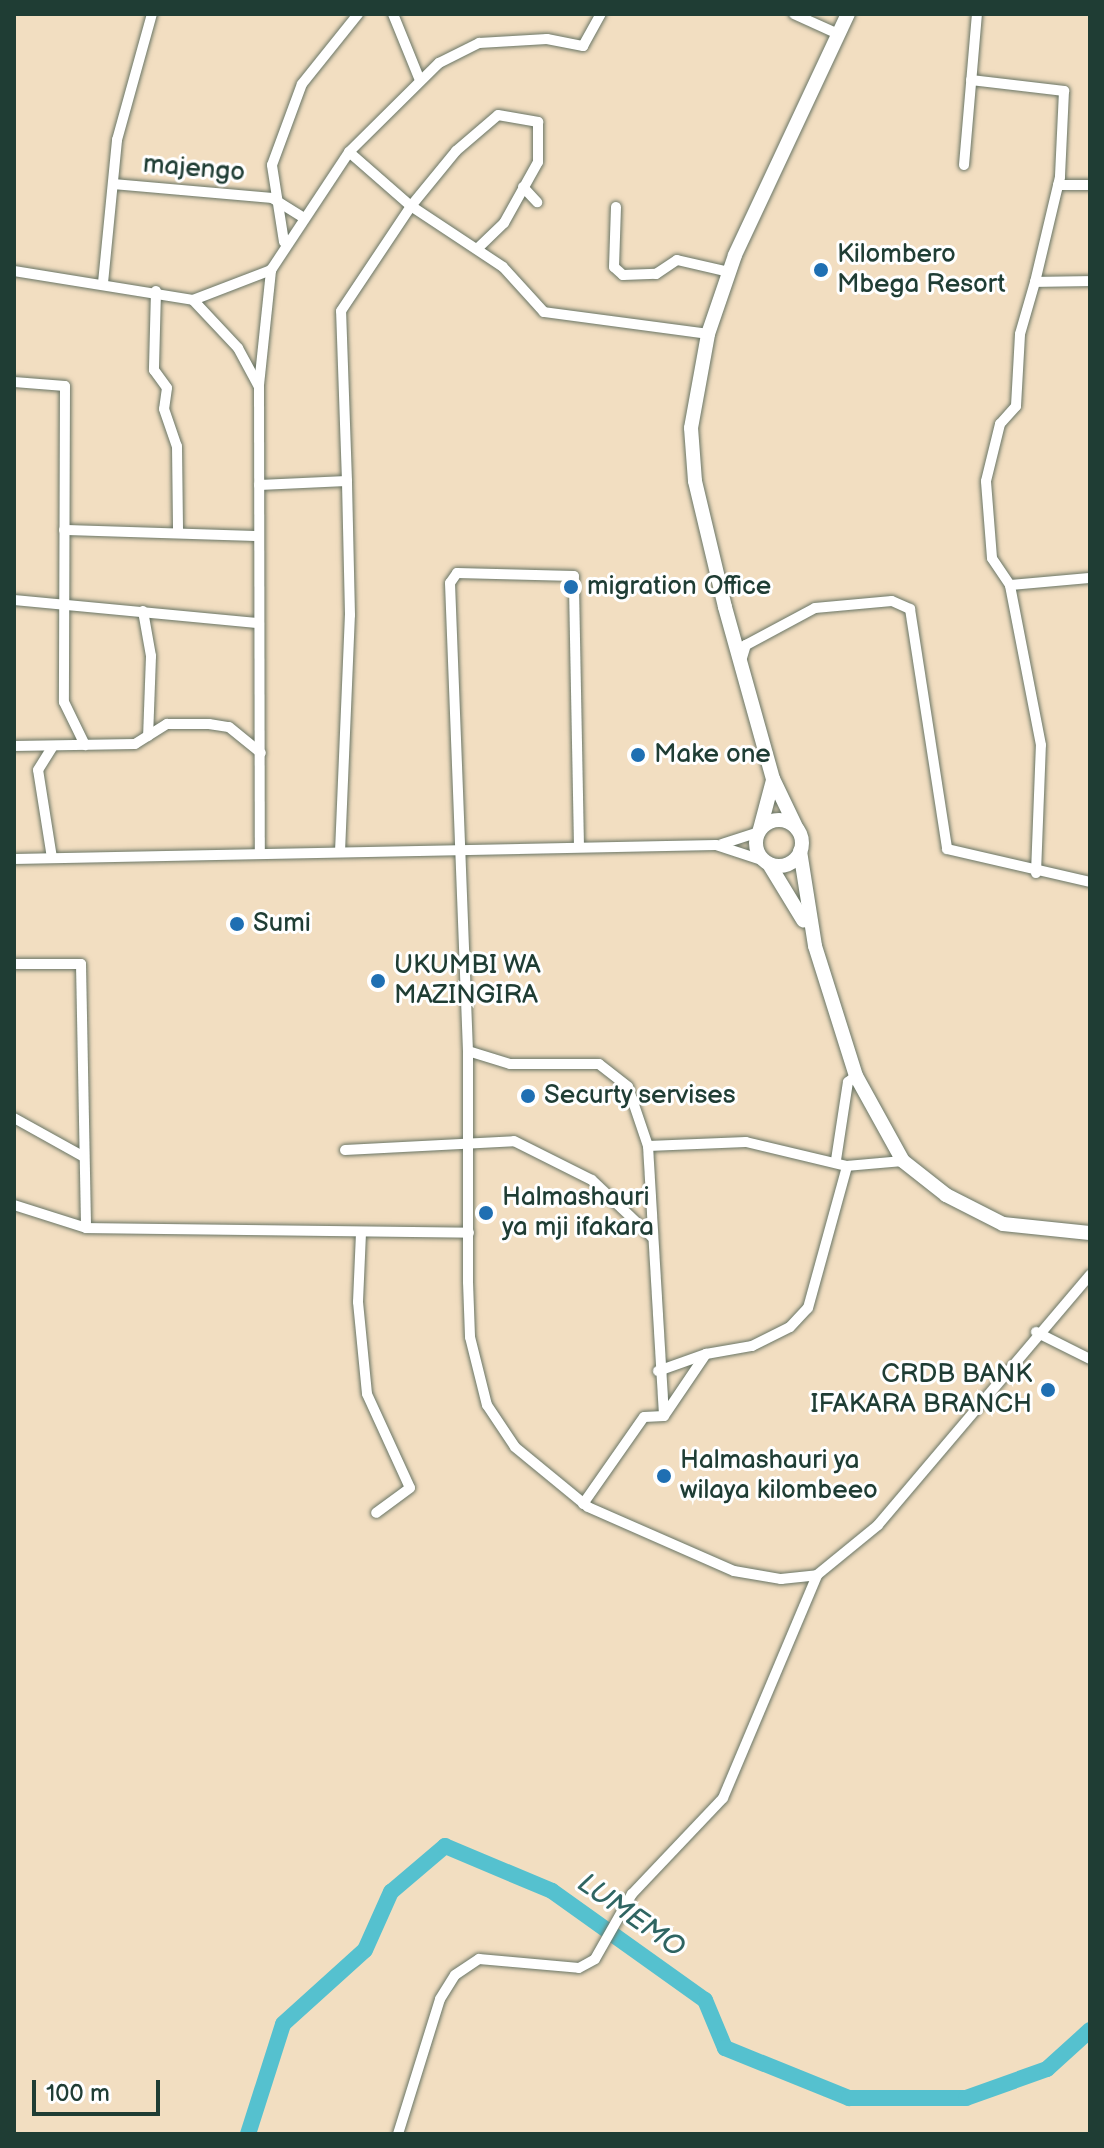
<!DOCTYPE html>
<style>
body{margin:0}
#map{position:relative;width:1104px;height:2148px;overflow:hidden;background:#f2dec1;font-family:"Balsamiq Sans",sans-serif}
div>[style]{position:absolute}
[style*='--x']{left:calc(var(--x)*1px);top:calc(var(--y)*1px);width:calc(var(--w)*1px);rotate:calc(var(--a)*1deg)}
.river>*{height:16px;margin:-8px;padding:0 8px;transform-origin:8px;border-radius:8px;background:#55c1cf}
.roads{filter:drop-shadow(0 0 2px #697565) drop-shadow(0 0 2px #697565)}
.street>*{height:10px;margin:-5px;padding:0 5px;transform-origin:5px;border-radius:5px;background:#fff}
.secondary>*{height:14px;margin:-7px;padding:0 7px;transform-origin:7px;border-radius:7px;background:#fff}
.secondary>.ring{margin:-7px;padding:0;box-sizing:content-box;background:none;border:14px solid #fff;border-radius:50%}
.dots>*{width:22px;height:22px;translate:-50% -50%;box-sizing:border-box;border:4px solid #fff;border-radius:50%}
span{translate:-50% -50%;white-space:nowrap;text-align:center;line-height:1.15;-webkit-text-stroke:6px #fff;paint-order:stroke}
.street-label{font-size:26px;color:#1f3d34}
.poi-label{font-size:26px;color:#1f3d34}
.left{translate:0 -50%;text-align:left}
.right{translate:-100% -50%;text-align:right}
.water-label{font-size:28px;color:#2f6562;font-style:italic}
.frame{position:absolute;inset:0;border:16px solid #1f3d34;pointer-events:none}
.scale{position:absolute;left:32px;top:2080px;width:128px;height:36px;box-sizing:border-box;border:4px solid #1f3d34;border-top:0;padding-left:10px;font-size:24px;line-height:28px;white-space:nowrap;color:#1f3d34;-webkit-text-stroke:6px #fff;paint-order:stroke}
</style>
<div id="map">
<div class="river">
<div style="--x:248;--y:2134;--w:115;--a:-72.3"></div>
<div style="--x:283;--y:2024;--w:110;--a:-42.1"></div>
<div style="--x:365;--y:1950;--w:64;--a:-65.9"></div>
<div style="--x:391;--y:1892;--w:71;--a:-40.4"></div>
<div style="--x:445;--y:1846;--w:116;--a:22.8"></div>
<div style="--x:552;--y:1891;--w:188;--a:35.5"></div>
<div style="--x:705;--y:2000;--w:52;--a:67.4"></div>
<div style="--x:725;--y:2048;--w:134;--a:22"></div>
<div style="--x:849;--y:2098;--w:117;--a:0"></div>
<div style="--x:966;--y:2098;--w:86;--a:-19.7"></div>
<div style="--x:1047;--y:2069;--w:58;--a:-42.2"></div>
</div>
<div class="roads">
<div class="street">
<div style="--x:393;--y:14;--w:69;--a:67.9"></div>
<div style="--x:794;--y:14;--w:48;--a:24.4"></div>
<div style="--x:971;--y:80;--w:94;--a:6.7"></div>
<div style="--x:1064;--y:91;--w:86;--a:92.7"></div>
<div style="--x:1060;--y:177;--w:108;--a:103.4"></div>
<div style="--x:349;--y:152;--w:82;--a:41.1"></div>
<div style="--x:411;--y:206;--w:71;--a:-50.7"></div>
<div style="--x:456;--y:151;--w:55;--a:-40.6"></div>
<div style="--x:498;--y:115;--w:41;--a:9.9"></div>
<div style="--x:538;--y:122;--w:40;--a:90"></div>
<div style="--x:538;--y:162;--w:70;--a:119.1"></div>
<div style="--x:504;--y:223;--w:37;--a:136"></div>
<div style="--x:964;--y:165;--w:152;--a:-85.1"></div>
<div style="--x:113;--y:184;--w:160;--a:5"></div>
<div style="--x:272;--y:198;--w:34;--a:32"></div>
<div style="--x:1058;--y:185;--w:32;--a:0"></div>
<div style="--x:523;--y:187;--w:21;--a:47"></div>
<div style="--x:616;--y:207;--w:60;--a:91.9"></div>
<div style="--x:614;--y:267;--w:12;--a:42"></div>
<div style="--x:623;--y:275;--w:33;--a:-2"></div>
<div style="--x:656;--y:274;--w:25;--a:-34"></div>
<div style="--x:677;--y:260;--w:53;--a:13"></div>
<div style="--x:284;--y:242;--w:78;--a:-98.9"></div>
<div style="--x:272;--y:165;--w:86;--a:-69.7"></div>
<div style="--x:302;--y:84;--w:90;--a:-51.3"></div>
<div style="--x:14;--y:271;--w:181;--a:9.2"></div>
<div style="--x:193;--y:300;--w:66;--a:46.8"></div>
<div style="--x:238;--y:348;--w:44;--a:61.7"></div>
<div style="--x:259;--y:387;--w:466;--a:89.9"></div>
<div style="--x:103;--y:283;--w:144;--a:-84.4"></div>
<div style="--x:117;--y:140;--w:131;--a:-74.5"></div>
<div style="--x:156;--y:291;--w:79;--a:91.5"></div>
<div style="--x:154;--y:370;--w:22;--a:54"></div>
<div style="--x:167;--y:388;--w:21;--a:98"></div>
<div style="--x:164;--y:409;--w:39;--a:71"></div>
<div style="--x:177;--y:446;--w:86;--a:89.3"></div>
<div style="--x:193;--y:300;--w:84;--a:-21"></div>
<div style="--x:271;--y:270;--w:141;--a:-56.5"></div>
<div style="--x:349;--y:152;--w:127;--a:-44.7"></div>
<div style="--x:439;--y:63;--w:45;--a:-26.6"></div>
<div style="--x:479;--y:43;--w:68;--a:-3.4"></div>
<div style="--x:547;--y:39;--w:37;--a:11"></div>
<div style="--x:583;--y:46;--w:37;--a:-61"></div>
<div style="--x:14;--y:382;--w:51;--a:4.5"></div>
<div style="--x:65;--y:386;--w:316;--a:90.2"></div>
<div style="--x:64;--y:702;--w:48;--a:64"></div>
<div style="--x:259;--y:385;--w:116;--a:-84"></div>
<div style="--x:259;--y:485;--w:88;--a:-2.6"></div>
<div style="--x:347;--y:481;--w:170;--a:-92"></div>
<div style="--x:341;--y:311;--w:126;--a:-56.3"></div>
<div style="--x:411;--y:206;--w:110;--a:33.5"></div>
<div style="--x:503;--y:267;--w:61;--a:47.7"></div>
<div style="--x:544;--y:312;--w:165;--a:7.6"></div>
<div style="--x:64;--y:530;--w:194;--a:1.8"></div>
<div style="--x:1010;--y:585;--w:32;--a:-124"></div>
<div style="--x:992;--y:558;--w:77;--a:-94.5"></div>
<div style="--x:986;--y:481;--w:59;--a:-76.2"></div>
<div style="--x:1000;--y:424;--w:24;--a:-48"></div>
<div style="--x:1016;--y:406;--w:72;--a:-86.8"></div>
<div style="--x:1020;--y:334;--w:54;--a:-73.9"></div>
<div style="--x:1035;--y:282;--w:55;--a:-1"></div>
<div style="--x:14;--y:600;--w:244;--a:5.4"></div>
<div style="--x:143;--y:611;--w:46;--a:79.9"></div>
<div style="--x:151;--y:656;--w:80;--a:92.1"></div>
<div style="--x:741;--y:661;--w:17;--a:-73"></div>
<div style="--x:746;--y:645;--w:78;--a:-28.2"></div>
<div style="--x:815;--y:608;--w:77;--a:-5.2"></div>
<div style="--x:892;--y:601;--w:20;--a:24"></div>
<div style="--x:910;--y:609;--w:243;--a:81.2"></div>
<div style="--x:947;--y:849;--w:147;--a:13"></div>
<div style="--x:14;--y:746;--w:121;--a:-0.9"></div>
<div style="--x:135;--y:744;--w:38;--a:-32"></div>
<div style="--x:167;--y:724;--w:42;--a:0"></div>
<div style="--x:209;--y:724;--w:20;--a:9"></div>
<div style="--x:229;--y:727;--w:41;--a:39.1"></div>
<div style="--x:722;--y:844;--w:38;--a:-18"></div>
<div style="--x:579;--y:847;--w:271;--a:-91.1"></div>
<div style="--x:574;--y:576;--w:117;--a:-178.5"></div>
<div style="--x:457;--y:573;--w:12;--a:125"></div>
<div style="--x:450;--y:583;--w:468;--a:87.8"></div>
<div style="--x:468;--y:1051;--w:231;--a:90"></div>
<div style="--x:468;--y:1282;--w:55;--a:87.9"></div>
<div style="--x:470;--y:1337;--w:70;--a:76"></div>
<div style="--x:487;--y:1405;--w:50;--a:56.3"></div>
<div style="--x:515;--y:1447;--w:94;--a:39.4"></div>
<div style="--x:588;--y:1507;--w:159;--a:23.7"></div>
<div style="--x:734;--y:1571;--w:48;--a:9.7"></div>
<div style="--x:781;--y:1579;--w:36;--a:-6"></div>
<div style="--x:340;--y:852;--w:237;--a:-87.6"></div>
<div style="--x:350;--y:615;--w:134;--a:-91.3"></div>
<div style="--x:52;--y:858;--w:89;--a:-99"></div>
<div style="--x:38;--y:770;--w:28;--a:-58"></div>
<div style="--x:14;--y:859;--w:702;--a:-1.14"></div>
<div style="--x:716;--y:845;--w:52;--a:18.1"></div>
<div style="--x:1036;--y:873;--w:128;--a:-87.8"></div>
<div style="--x:1041;--y:745;--w:163;--a:-101"></div>
<div style="--x:1010;--y:585;--w:80;--a:-5"></div>
<div style="--x:14;--y:964;--w:67;--a:0"></div>
<div style="--x:81;--y:964;--w:264;--a:88.9"></div>
<div style="--x:468;--y:1051;--w:44;--a:17.2"></div>
<div style="--x:510;--y:1064;--w:89;--a:0"></div>
<div style="--x:599;--y:1064;--w:37;--a:38"></div>
<div style="--x:628;--y:1087;--w:62;--a:71.3"></div>
<div style="--x:648;--y:1146;--w:270;--a:86.6"></div>
<div style="--x:14;--y:1118;--w:80;--a:29.1"></div>
<div style="--x:648;--y:1146;--w:98;--a:-2.3"></div>
<div style="--x:746;--y:1142;--w:104;--a:13.4"></div>
<div style="--x:847;--y:1166;--w:56;--a:-5.1"></div>
<div style="--x:345;--y:1150;--w:169;--a:-3"></div>
<div style="--x:514;--y:1141;--w:87;--a:26.6"></div>
<div style="--x:592;--y:1180;--w:83;--a:43.5"></div>
<div style="--x:836;--y:1160;--w:79;--a:-81.3"></div>
<div style="--x:848;--y:1082;--w:10;--a:-37"></div>
<div style="--x:14;--y:1205;--w:76;--a:17.7"></div>
<div style="--x:86;--y:1228;--w:383;--a:0.7"></div>
<div style="--x:361;--y:1233;--w:69;--a:92.5"></div>
<div style="--x:358;--y:1302;--w:92;--a:84.4"></div>
<div style="--x:367;--y:1394;--w:103;--a:65.4"></div>
<div style="--x:410;--y:1488;--w:42;--a:143.7"></div>
<div style="--x:1036;--y:1332;--w:60;--a:26.6"></div>
<div style="--x:658;--y:1371;--w:51;--a:-19.5"></div>
<div style="--x:583;--y:1504;--w:106;--a:-55"></div>
<div style="--x:644;--y:1417;--w:20;--a:-3"></div>
<div style="--x:664;--y:1416;--w:75;--a:-55.9"></div>
<div style="--x:706;--y:1354;--w:47;--a:-9.9"></div>
<div style="--x:752;--y:1346;--w:42;--a:-26.6"></div>
<div style="--x:790;--y:1327;--w:26;--a:-47"></div>
<div style="--x:808;--y:1308;--w:147;--a:-74.6"></div>
<div style="--x:398;--y:2134;--w:141;--a:-72.7"></div>
<div style="--x:440;--y:1999;--w:28;--a:-58"></div>
<div style="--x:455;--y:1975;--w:29;--a:-34"></div>
<div style="--x:479;--y:1959;--w:100;--a:5.1"></div>
<div style="--x:579;--y:1968;--w:18;--a:-29"></div>
<div style="--x:595;--y:1959;--w:75;--a:-60.4"></div>
<div style="--x:632;--y:1894;--w:132;--a:-46.5"></div>
<div style="--x:723;--y:1798;--w:242;--a:-67.1"></div>
<div style="--x:817;--y:1575;--w:79;--a:-39.3"></div>
<div style="--x:878;--y:1525;--w:328;--a:-49.7"></div>
</div>
<div class="secondary">
<div class="ring" style="left:756px;top:820px;width:32px;height:32px"></div>
<div style="--x:760;--y:829;--w:51;--a:-75.1"></div>
<div style="--x:797;--y:829;--w:55;--a:-115.6"></div>
<div style="--x:773;--y:779;--w:179;--a:-105.6"></div>
<div style="--x:725;--y:607;--w:130;--a:-103.4"></div>
<div style="--x:695;--y:481;--w:53;--a:-94.3"></div>
<div style="--x:691;--y:428;--w:96;--a:-79.7"></div>
<div style="--x:708;--y:334;--w:83;--a:-71.1"></div>
<div style="--x:735;--y:255;--w:266;--a:-64.9"></div>
<div style="--x:800;--y:851;--w:96;--a:81"></div>
<div style="--x:815;--y:946;--w:136;--a:72.5"></div>
<div style="--x:856;--y:1076;--w:97;--a:61.1"></div>
<div style="--x:903;--y:1161;--w:55;--a:38.3"></div>
<div style="--x:946;--y:1195;--w:64;--a:27"></div>
<div style="--x:1003;--y:1224;--w:87;--a:5.9"></div>
<div style="--x:769;--y:864;--w:66;--a:58.7"></div>
</div>
</div>
<div class="dots">
<div style="left:821px;top:270px;background:#1f6fb2"></div>
<div style="left:571px;top:587px;background:#1f6fb2"></div>
<div style="left:638px;top:755px;background:#1f6fb2"></div>
<div style="left:237px;top:924px;background:#1f6fb2"></div>
<div style="left:378px;top:981px;background:#1f6fb2"></div>
<div style="left:528px;top:1096px;background:#1f6fb2"></div>
<div style="left:486px;top:1213px;background:#1f6fb2"></div>
<div style="left:1048px;top:1390px;background:#1f6fb2"></div>
<div style="left:664px;top:1476px;background:#1f6fb2"></div>
</div>
<div class="street-label">
<span style="left:194px;top:169px;rotate:5deg">majengo</span>
</div>
<div class="poi-label">
<span class="left" style="left:837px;top:270px">Kilombero<br>Mbega Resort</span>
<span class="left" style="left:587px;top:587px">migration Office</span>
<span class="left" style="left:654px;top:755px">Make one</span>
<span class="left" style="left:253px;top:924px">Sumi</span>
<span class="left" style="left:394px;top:981px">UKUMBI WA<br>MAZINGIRA</span>
<span class="left" style="left:544px;top:1096px">Securty servises</span>
<span class="left" style="left:502px;top:1213px">Halmashauri<br>ya mji ifakara</span>
<span class="right" style="left:1032px;top:1390px">CRDB BANK<br>IFAKARA BRANCH</span>
<span class="left" style="left:680px;top:1476px">Halmashauri ya<br>wilaya kilombeeo</span>
</div>
<div class="water-label">
<span style="left:631px;top:1916px;rotate:35deg">LUMEMO</span>
</div>
<div class="frame"></div>
<div class="scale">100 m</div>
</div>
